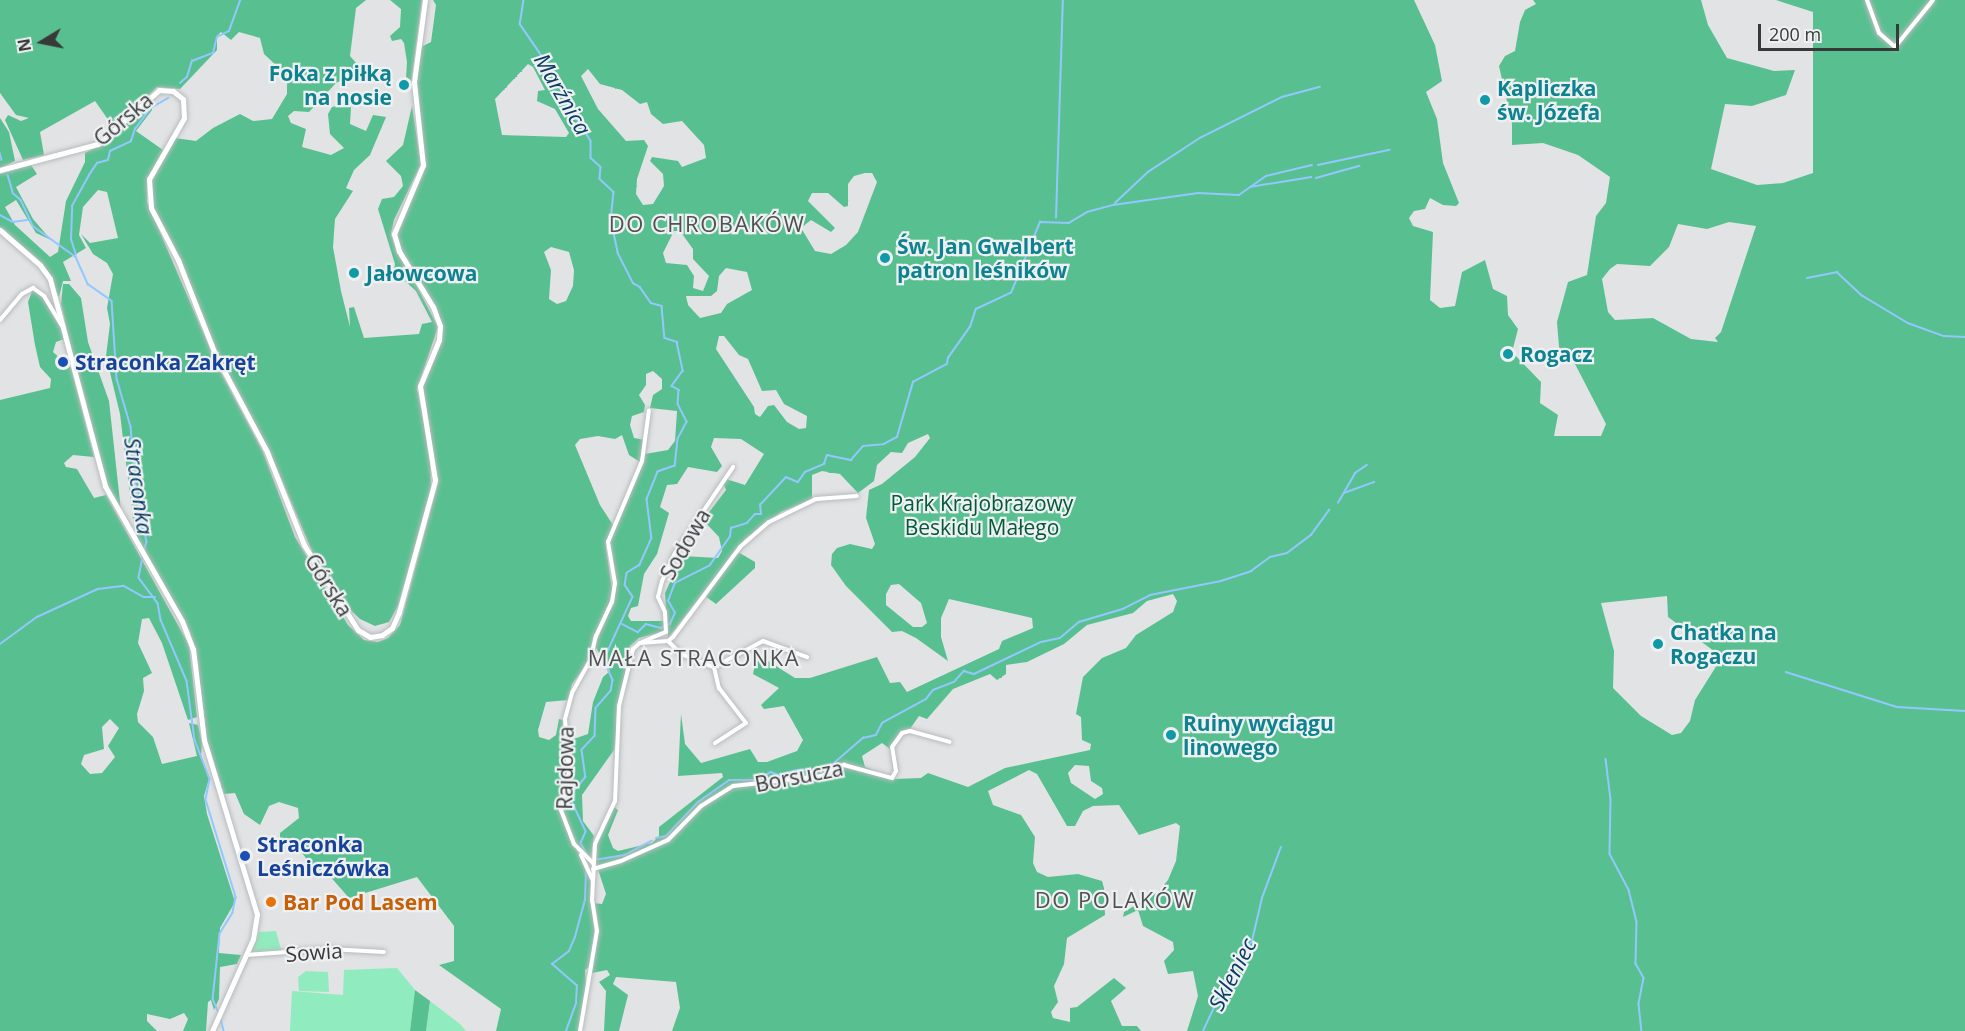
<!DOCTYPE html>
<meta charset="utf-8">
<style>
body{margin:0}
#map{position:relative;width:1965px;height:1031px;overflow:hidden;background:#e1e3e5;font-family:"Open Sans",sans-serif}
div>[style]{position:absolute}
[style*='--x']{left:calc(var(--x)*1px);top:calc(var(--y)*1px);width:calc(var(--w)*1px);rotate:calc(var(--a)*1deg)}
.green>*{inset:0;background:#90ecbe}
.forest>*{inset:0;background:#58c090}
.stream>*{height:1.5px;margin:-0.75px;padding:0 0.75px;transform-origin:0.75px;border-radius:0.75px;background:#93c7ff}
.roads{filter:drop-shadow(0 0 2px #b9bbbd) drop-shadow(0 0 2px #b9bbbd)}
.minor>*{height:4px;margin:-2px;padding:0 2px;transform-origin:2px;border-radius:2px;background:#fff}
.tertiary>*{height:5px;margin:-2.5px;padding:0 2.5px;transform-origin:2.5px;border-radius:2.5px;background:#fff}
.dots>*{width:16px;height:16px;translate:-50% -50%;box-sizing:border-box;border:3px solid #eef0f2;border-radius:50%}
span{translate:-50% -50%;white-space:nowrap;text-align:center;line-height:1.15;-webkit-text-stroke:4.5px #eef0f2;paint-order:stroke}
.culture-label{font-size:21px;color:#0d838f;font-weight:700}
.right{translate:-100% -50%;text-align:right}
.left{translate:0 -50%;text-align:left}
.street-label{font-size:21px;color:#383939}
.transit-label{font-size:21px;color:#164399;font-weight:700}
.park-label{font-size:21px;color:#03593a}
.food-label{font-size:21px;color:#c56008;font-weight:700}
.water-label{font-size:22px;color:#0a3b66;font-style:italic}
.neighbourhood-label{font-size:22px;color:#505254;letter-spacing:1.5px}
.north{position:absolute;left:12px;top:12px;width:60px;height:60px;-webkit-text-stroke:4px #eef0f2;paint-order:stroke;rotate:260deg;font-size:16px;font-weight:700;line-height:24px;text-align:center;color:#383939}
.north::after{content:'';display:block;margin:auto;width:21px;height:27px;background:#383939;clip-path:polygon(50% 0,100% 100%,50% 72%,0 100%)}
.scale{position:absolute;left:1758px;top:24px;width:141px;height:27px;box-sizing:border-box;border:3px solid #383939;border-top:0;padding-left:8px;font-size:18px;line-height:21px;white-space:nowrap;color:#383939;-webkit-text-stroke:4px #eef0f2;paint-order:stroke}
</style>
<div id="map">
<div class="green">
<div style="clip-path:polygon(276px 931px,282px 953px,250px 954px,259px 932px)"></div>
<div style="clip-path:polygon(397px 968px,415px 990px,410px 1031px,290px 1031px,292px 991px,343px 995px,344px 970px)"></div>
<div style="clip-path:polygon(306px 971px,328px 972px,329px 992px,299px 991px,298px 977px)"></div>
<div style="clip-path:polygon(430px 1001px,460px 1024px,466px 1031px,426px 1031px)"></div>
</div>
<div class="forest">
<div style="clip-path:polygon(0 0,366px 0,356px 8px,350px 56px,357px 64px,355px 74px,336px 83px,309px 112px,294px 111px,288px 116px,291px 123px,306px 129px,302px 147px,331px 155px,344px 148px,330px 134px,328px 114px,332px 107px,345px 104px,351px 107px,350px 124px,366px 131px,373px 115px,386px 117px,370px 155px,354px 170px,346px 188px,353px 191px,335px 219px,333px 247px,341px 291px,350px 327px,349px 308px,354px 307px,364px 338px,419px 334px,422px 324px,432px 322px,416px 291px,405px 281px,412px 277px,438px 327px,417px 389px,430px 450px,431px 489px,398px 606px,389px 622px,375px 626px,360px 619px,340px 600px,317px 563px,270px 452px,217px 353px,175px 248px,152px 206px,150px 182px,175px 138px,196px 141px,213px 128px,240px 114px,253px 121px,272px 119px,287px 94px,287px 81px,278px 67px,264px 54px,260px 38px,239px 32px,231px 40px,221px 32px,217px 36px,217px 50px,180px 89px,157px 87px,114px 128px,95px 101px,40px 132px,44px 155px,23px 160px,5px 120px,8px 115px,21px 121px,29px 118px,16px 115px,0 93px)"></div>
<div style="clip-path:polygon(390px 0,422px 0,411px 84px,405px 83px,398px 88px,397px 83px,406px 80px,407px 62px,404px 43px,401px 39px,392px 41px,390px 36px,400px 27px,401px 9px)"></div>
<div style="clip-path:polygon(evenodd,433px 0,1414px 0,1435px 45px,1442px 81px,1426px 92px,1437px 119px,1443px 163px,1459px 203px,1456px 206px,1443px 205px,1430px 198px,1425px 209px,1414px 211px,1409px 218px,1413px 226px,1433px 232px,1430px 300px,1440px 308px,1455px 306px,1462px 272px,1485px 260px,1493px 289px,1507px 296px,1508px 315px,1518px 329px,1512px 352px,1541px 382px,1540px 403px,1558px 415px,1554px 436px,1601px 436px,1606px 424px,1574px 362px,1560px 359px,1557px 322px,1568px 282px,1587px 275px,1596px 216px,1606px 203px,1610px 177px,1578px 155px,1543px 143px,1512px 145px,1512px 124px,1499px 66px,1505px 56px,1515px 51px,1520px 22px,1525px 10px,1536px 4px,1533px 0,1701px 0,1708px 25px,1727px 58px,1774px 71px,1795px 70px,1786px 95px,1752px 106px,1725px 104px,1711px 169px,1757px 185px,1783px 183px,1813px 173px,1813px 12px,1776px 0,1965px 0,1965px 1031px,1187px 1031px,1198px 996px,1193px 971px,1168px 974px,1164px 961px,1174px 950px,1173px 942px,1143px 926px,1138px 910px,1123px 917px,1124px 912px,1158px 892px,1168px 880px,1176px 861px,1180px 826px,1176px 823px,1139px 835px,1119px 805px,1093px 806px,1083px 811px,1075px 826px,1067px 826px,1037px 774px,1029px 770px,988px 791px,993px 805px,1021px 815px,1035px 837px,1033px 863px,1037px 872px,1048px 877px,1078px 874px,1102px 881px,1104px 888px,1105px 915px,1067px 938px,1064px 964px,1054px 986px,1058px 1002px,1051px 1012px,1053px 1018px,1070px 1022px,1070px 1008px,1077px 1007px,1114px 978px,1126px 988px,1111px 1001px,1122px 1026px,1137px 1026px,1141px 1031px,672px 1031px,680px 1008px,676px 982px,616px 977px,613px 984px,628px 995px,619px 1031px,604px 1031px,606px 991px,599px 982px,610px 975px,607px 970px,592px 973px,599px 931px,593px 903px,602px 904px,606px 894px,595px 860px,598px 837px,614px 807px,618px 810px,608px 835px,613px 848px,618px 851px,652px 843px,659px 836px,659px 827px,723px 777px,722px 773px,678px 776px,681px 714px,685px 744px,701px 763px,750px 749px,758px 762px,767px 762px,797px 751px,803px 740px,784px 706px,764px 709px,761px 705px,779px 688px,753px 674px,757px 654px,795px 678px,810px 678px,877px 657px,890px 683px,900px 682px,907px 692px,999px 649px,1002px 641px,1033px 628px,1032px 618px,949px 599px,941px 618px,941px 637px,948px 661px,916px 638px,902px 631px,892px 632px,846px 586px,831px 565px,832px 554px,837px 548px,850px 544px,872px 549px,875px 544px,866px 518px,869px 490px,882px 484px,915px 457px,930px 438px,928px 434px,908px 443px,902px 453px,891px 452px,877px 465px,874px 481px,858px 493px,840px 474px,822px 471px,812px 475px,812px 499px,781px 512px,745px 539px,668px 638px,665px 593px,677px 567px,683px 556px,718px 558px,722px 551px,719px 537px,703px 520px,726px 490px,723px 483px,726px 479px,745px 485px,764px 454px,741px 439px,714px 438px,711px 447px,722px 466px,717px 472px,688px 467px,677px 484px,667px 485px,660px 507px,669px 513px,657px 554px,644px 574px,638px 606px,631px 608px,628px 616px,631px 621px,664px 621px,665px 631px,639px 638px,630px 646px,614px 750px,582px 795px,583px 821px,594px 836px,591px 857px,587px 858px,576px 844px,562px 810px,569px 778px,565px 742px,588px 734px,593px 702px,603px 677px,610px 671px,595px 646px,615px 596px,616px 583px,609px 543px,645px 454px,668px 450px,675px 441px,677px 411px,650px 408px,653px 395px,662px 389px,662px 379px,653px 371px,646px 374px,646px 385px,639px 395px,645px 405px,644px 412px,632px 416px,630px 425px,634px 438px,645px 440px,640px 462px,629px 455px,622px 435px,615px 439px,598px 436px,580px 439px,575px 445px,600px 505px,613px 525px,606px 547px,613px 596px,589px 661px,572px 684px,568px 700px,546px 702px,538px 730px,539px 737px,549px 740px,556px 735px,559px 719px,563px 720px,562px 742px,567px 773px,560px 811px,590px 880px,595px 939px,590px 966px,585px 970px,586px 986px,578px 1031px,496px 1031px,501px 1009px,439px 965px,454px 961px,454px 926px,417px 877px,349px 898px,328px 874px,311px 865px,300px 850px,280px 837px,280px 833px,299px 818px,298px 808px,279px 802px,269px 806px,260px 825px,244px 814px,235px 793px,224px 794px,204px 732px,198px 662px,190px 632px,135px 536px,120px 414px,106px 356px,110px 324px,107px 308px,113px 274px,107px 263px,93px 254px,81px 234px,90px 243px,118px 238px,107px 192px,98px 190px,83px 207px,79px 235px,86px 248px,63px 262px,71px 281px,63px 281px,59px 297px,42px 263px,0 227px,0 174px,31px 165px,37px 174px,16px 187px,33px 219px,51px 240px,36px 233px,16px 200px,5px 207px,15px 225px,50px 257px,58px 252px,66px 201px,85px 162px,85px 153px,106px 142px,152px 98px,152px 110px,136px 131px,163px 150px,147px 182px,147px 202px,218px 367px,263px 452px,295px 537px,348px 625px,364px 640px,378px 642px,388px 638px,400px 625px,438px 483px,423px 387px,441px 343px,443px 326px,436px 307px,402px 253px,396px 234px,425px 167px,416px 94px,419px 48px,431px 42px,436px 5px,433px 0,528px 64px,533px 67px,545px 90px,538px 91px,537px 101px,555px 109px,569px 133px,566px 137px,502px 135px,495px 99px,528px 64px,433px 0,588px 69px,600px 84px,622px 90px,640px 104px,647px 102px,651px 114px,663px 124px,682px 121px,704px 145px,706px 158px,682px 167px,678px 161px,652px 157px,650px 161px,663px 174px,664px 186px,653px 204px,643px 205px,636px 194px,637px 179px,648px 146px,644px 140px,626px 141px,598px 109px,581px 76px,588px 69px,433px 0,865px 173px,872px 173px,877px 182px,858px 232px,846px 245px,831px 254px,815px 251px,801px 228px,811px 220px,831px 232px,835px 228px,808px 201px,812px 193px,828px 193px,844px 207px,848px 206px,848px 184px,854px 176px,865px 173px,433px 0,1729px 222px,1756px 226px,1721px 332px,1715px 338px,1718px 342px,1691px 339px,1653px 318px,1615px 320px,1608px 312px,1602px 279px,1610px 269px,1617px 264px,1650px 266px,1669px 247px,1678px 224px,1707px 229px,1729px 222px,433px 0,674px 231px,680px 231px,693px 249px,693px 259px,709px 276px,703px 291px,693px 288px,694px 276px,687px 265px,666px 263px,663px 253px,674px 231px,433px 0,551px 247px,569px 252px,574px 270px,573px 286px,566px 301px,557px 304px,549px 299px,551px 270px,544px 252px,551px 247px,433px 0,726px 268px,747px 272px,752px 290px,727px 304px,721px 313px,700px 318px,688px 305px,686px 296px,711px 296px,717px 291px,719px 276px,726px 268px,433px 0,719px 336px,724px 336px,739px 355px,748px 359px,762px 391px,776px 390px,784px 404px,807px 416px,806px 428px,799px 429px,787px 422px,774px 405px,768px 406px,760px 417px,755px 414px,754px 407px,716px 349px,719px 336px,433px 0,899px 584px,921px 603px,927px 623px,922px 627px,913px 627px,886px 605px,886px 594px,891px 585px,899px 584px,433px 0,1173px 594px,1177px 601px,1173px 612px,1136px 635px,1126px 648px,1102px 658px,1083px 677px,1076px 714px,1081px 717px,1082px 740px,1091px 744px,1090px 750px,1005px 768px,968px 787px,928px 773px,921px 778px,894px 779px,865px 767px,862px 756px,882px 743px,890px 749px,899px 733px,910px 729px,919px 716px,927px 719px,953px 689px,990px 674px,997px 680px,1006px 674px,1006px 665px,1027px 662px,1064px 644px,1087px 625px,1133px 613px,1147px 601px,1173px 594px,433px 0,1667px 596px,1668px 617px,1722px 657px,1695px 700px,1690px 721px,1681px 733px,1672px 735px,1641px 716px,1613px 688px,1614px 651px,1601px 603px,1667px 596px,433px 0,1075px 765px,1089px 766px,1091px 781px,1102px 788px,1103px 794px,1095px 799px,1071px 783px,1068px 773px,1075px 765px)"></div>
<div style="clip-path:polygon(412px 106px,421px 164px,394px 220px,391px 234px,397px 253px,411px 274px,393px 276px,395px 264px,378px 209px,382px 199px,394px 197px,403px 186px,401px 176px,386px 161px,403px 145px)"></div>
<div style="clip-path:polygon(0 118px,9px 132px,15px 161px,0 168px)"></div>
<div style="clip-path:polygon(63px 284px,69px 284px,81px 298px,88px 342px,109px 401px,121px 511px,108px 487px,82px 395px,61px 304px)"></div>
<div style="clip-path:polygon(evenodd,33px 289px,44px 296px,61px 328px,64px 339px,56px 342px,53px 352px,71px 368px,94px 457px,73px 455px,64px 463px,66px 467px,77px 469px,94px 498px,106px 495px,189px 645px,197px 717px,188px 720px,162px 643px,149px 618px,142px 619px,138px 643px,152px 673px,143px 678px,144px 691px,137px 714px,138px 722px,153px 737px,162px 764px,197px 756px,189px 723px,198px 725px,202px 742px,201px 757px,209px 779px,204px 796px,207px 814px,235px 902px,220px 928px,219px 953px,241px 955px,237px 964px,220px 967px,219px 999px,214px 1010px,211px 1000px,208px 1002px,206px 1031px,183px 1031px,188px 1019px,184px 1013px,170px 1019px,147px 1014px,147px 1021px,157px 1031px,0 1031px,0 400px,50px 388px,51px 379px,40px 367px,35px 345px,28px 302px,33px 289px,110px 719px,119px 728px,108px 746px,115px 757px,102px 773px,90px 774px,81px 764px,84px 755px,104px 749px,102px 727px,110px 719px)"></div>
<div style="clip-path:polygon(738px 552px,755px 562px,755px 568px,716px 604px,705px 596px)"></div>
<div style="clip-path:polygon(415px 990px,430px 1001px,426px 1031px,410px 1031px)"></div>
</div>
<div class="stream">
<div style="--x:524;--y:0;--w:24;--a:99"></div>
<div style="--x:520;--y:24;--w:78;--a:55.5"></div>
<div style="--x:564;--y:88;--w:19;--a:74"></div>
<div style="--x:569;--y:106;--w:41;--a:57.8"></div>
<div style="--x:591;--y:141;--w:17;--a:90"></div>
<div style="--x:591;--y:158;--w:13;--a:42"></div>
<div style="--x:601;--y:167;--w:12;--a:95"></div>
<div style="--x:600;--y:179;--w:19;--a:43"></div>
<div style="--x:614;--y:192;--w:27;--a:96"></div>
<div style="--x:611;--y:219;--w:35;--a:78"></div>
<div style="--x:618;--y:253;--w:34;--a:63"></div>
<div style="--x:633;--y:283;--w:8;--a:30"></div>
<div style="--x:640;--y:287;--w:19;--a:55"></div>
<div style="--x:651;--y:303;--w:11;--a:15"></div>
<div style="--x:662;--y:306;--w:32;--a:85"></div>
<div style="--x:665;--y:338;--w:13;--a:18"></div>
<div style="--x:677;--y:342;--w:30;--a:78"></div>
<div style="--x:683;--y:371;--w:19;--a:126"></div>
<div style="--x:672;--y:386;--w:8;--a:30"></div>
<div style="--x:679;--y:390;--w:14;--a:94"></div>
<div style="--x:678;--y:404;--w:20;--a:63"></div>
<div style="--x:687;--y:422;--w:19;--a:118"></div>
<div style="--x:678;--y:439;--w:27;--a:96"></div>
<div style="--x:675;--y:466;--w:18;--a:161"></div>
<div style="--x:658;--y:472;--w:29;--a:112"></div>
<div style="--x:647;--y:499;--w:39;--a:83"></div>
<div style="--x:652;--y:538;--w:30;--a:114"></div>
<div style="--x:640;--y:565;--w:15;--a:148"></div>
<div style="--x:627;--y:573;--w:12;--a:99"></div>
<div style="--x:625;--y:585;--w:14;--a:56"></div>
<div style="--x:633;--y:597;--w:69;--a:114.7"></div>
<div style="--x:604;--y:660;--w:22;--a:66"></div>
<div style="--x:613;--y:680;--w:11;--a:100"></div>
<div style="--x:611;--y:691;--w:23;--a:131"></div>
<div style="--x:596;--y:708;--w:28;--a:92"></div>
<div style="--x:595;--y:736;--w:19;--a:133"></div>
<div style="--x:582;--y:750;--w:27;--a:82"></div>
<div style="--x:586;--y:777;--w:26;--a:129"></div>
<div style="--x:570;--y:797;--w:38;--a:65"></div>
<div style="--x:586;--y:832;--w:12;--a:114"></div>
<div style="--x:581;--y:843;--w:15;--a:62"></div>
<div style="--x:180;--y:83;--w:9;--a:-41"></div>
<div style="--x:187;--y:77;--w:17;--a:-73"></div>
<div style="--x:192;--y:61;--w:22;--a:-21"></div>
<div style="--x:213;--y:53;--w:16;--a:-76"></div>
<div style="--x:217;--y:37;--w:13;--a:-27"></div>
<div style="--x:229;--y:31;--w:33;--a:-70"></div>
<div style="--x:0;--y:153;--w:7;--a:74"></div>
<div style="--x:1318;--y:165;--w:73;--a:-11.9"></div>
<div style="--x:8;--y:175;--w:19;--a:74"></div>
<div style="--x:13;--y:193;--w:11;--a:41"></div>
<div style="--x:21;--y:200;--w:29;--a:65"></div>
<div style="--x:33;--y:226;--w:53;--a:35.8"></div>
<div style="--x:76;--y:257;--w:30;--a:66"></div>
<div style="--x:88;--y:284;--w:29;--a:35"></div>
<div style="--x:112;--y:301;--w:78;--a:86.3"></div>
<div style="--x:117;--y:379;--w:50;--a:73.7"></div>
<div style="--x:131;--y:427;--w:60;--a:85.2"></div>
<div style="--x:136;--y:487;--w:56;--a:78.7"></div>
<div style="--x:147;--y:542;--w:10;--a:107"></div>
<div style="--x:1316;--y:178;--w:45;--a:-15.6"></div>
<div style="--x:1250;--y:187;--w:62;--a:-9.3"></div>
<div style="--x:1115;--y:203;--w:45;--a:-43.2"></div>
<div style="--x:1148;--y:172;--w:62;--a:-33.2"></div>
<div style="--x:1200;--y:138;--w:92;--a:-26.6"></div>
<div style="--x:1282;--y:97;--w:39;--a:-15"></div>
<div style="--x:0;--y:215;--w:15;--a:28"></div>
<div style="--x:13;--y:222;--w:14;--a:-8"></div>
<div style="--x:1056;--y:218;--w:218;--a:-88.2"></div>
<div style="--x:76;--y:255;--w:16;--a:-108"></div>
<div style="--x:71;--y:240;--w:34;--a:-88"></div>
<div style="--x:72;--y:206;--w:35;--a:-61"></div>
<div style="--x:89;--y:175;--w:14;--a:-56"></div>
<div style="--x:97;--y:163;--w:11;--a:-15"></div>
<div style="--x:108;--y:160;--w:9;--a:-77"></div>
<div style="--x:110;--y:151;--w:23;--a:-25"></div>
<div style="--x:131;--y:141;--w:13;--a:-72"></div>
<div style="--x:135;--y:129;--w:26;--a:-53"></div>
<div style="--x:151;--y:108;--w:20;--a:-30"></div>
<div style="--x:1807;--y:278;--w:31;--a:-11"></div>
<div style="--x:1837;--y:272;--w:35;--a:43"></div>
<div style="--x:1863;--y:296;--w:52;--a:31"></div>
<div style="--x:1908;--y:323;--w:38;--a:20"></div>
<div style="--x:1944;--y:336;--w:21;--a:3"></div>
<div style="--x:1344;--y:493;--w:32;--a:-20"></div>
<div style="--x:1338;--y:503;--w:34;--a:-60"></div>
<div style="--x:1355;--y:473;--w:14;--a:-34"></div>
<div style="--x:143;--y:557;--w:21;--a:101"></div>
<div style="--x:139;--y:578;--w:31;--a:53"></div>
<div style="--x:158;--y:603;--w:17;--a:80"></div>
<div style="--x:161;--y:620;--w:66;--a:66.9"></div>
<div style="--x:187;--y:681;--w:60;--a:82.3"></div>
<div style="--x:195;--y:740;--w:42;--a:69"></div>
<div style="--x:210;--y:779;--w:21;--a:101"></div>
<div style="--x:206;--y:800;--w:102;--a:72.8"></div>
<div style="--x:236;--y:897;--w:16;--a:101"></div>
<div style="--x:233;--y:913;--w:25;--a:122"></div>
<div style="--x:220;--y:934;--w:65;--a:96.1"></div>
<div style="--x:213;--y:999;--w:13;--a:67"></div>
<div style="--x:622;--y:624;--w:18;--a:27"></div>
<div style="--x:638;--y:632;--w:11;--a:-45"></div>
<div style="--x:646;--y:624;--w:16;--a:15"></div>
<div style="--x:661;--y:628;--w:10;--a:-24"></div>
<div style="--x:670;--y:624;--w:12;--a:-66"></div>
<div style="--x:675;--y:613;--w:14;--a:-120"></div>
<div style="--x:668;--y:601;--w:19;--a:-69"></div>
<div style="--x:675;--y:583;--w:39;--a:-27"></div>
<div style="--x:710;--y:565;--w:35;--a:-55"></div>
<div style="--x:730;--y:536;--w:8;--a:-83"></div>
<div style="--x:731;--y:528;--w:17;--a:-17"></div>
<div style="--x:747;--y:523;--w:12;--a:-48"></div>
<div style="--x:755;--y:514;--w:6;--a:0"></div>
<div style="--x:761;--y:514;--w:9;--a:-96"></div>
<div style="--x:760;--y:505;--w:38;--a:-47"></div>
<div style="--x:786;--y:477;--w:13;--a:23"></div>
<div style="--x:798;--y:482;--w:12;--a:-55"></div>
<div style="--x:805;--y:472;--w:21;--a:-23"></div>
<div style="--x:824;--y:464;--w:9;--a:-72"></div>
<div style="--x:827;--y:455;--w:25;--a:12"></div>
<div style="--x:851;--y:460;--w:18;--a:-49"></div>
<div style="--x:863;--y:446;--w:21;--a:-5"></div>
<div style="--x:884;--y:444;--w:15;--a:-28"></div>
<div style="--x:897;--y:437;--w:57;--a:-73.8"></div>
<div style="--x:913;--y:382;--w:38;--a:-28"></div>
<div style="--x:947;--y:364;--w:6;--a:-81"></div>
<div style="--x:948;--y:358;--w:38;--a:-55"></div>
<div style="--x:970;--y:327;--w:19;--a:-72"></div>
<div style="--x:976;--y:309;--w:38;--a:-25"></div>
<div style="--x:1011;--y:293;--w:77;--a:-67.8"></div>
<div style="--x:1040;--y:222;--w:29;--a:2"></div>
<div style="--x:1069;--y:223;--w:21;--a:-31"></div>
<div style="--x:1087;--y:212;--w:27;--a:-15"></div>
<div style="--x:1113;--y:205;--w:86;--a:-8"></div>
<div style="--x:1198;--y:193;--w:41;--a:2.8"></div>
<div style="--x:1239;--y:195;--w:33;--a:-35"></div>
<div style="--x:1266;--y:176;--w:47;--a:-13.4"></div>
<div style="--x:0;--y:644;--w:46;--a:-36.1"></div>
<div style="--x:37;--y:617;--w:67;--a:-24.7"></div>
<div style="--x:98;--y:589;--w:26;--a:-7"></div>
<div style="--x:124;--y:586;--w:23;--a:29"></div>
<div style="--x:144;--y:597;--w:11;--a:0"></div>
<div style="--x:1786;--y:672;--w:116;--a:17.5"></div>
<div style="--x:1897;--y:707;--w:68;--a:3.4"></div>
<div style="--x:1606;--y:759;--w:41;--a:83"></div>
<div style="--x:1611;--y:800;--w:54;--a:91.1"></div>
<div style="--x:1610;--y:854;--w:41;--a:62.2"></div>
<div style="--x:1629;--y:890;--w:33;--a:76"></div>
<div style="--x:1637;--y:922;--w:42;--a:91.4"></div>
<div style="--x:1636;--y:964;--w:16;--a:60"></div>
<div style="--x:1644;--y:978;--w:26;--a:101"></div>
<div style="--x:1639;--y:1004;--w:27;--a:84"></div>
<div style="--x:656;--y:838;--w:10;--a:-11"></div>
<div style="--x:666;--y:836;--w:47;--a:-46.7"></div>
<div style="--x:698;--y:802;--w:38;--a:-35"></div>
<div style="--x:729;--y:780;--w:27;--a:0"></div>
<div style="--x:756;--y:780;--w:17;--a:-28"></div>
<div style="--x:771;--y:772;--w:9;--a:21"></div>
<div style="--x:779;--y:775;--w:18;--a:-16"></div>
<div style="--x:796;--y:770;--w:31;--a:-2"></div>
<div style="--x:827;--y:769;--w:48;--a:-40.7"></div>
<div style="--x:863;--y:738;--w:13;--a:-13"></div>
<div style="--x:876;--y:735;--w:13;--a:-63"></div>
<div style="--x:882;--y:723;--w:50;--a:-28.6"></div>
<div style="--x:926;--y:699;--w:11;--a:-52"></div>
<div style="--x:933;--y:690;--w:22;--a:-21"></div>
<div style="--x:954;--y:682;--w:15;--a:-48"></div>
<div style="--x:964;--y:671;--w:10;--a:17"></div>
<div style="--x:974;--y:674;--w:74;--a:-25.5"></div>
<div style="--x:1041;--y:642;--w:19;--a:-12"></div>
<div style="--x:1060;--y:638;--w:25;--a:-40"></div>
<div style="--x:1079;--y:622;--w:46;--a:-16.5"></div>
<div style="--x:1123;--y:609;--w:30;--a:-27"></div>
<div style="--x:1150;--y:595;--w:72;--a:-11.2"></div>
<div style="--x:1221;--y:581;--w:32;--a:-18"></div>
<div style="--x:1251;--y:571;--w:24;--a:-36"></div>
<div style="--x:1270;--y:557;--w:17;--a:-13"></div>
<div style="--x:1287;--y:553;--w:30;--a:-37"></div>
<div style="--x:1311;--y:535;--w:31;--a:-54"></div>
<div style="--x:594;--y:860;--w:31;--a:-9"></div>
<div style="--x:625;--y:855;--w:30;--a:-28"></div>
<div style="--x:220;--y:1015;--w:16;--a:76"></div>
<div style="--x:566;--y:1031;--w:30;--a:-70"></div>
<div style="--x:576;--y:1003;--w:17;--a:-87"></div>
<div style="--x:577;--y:986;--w:33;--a:-139"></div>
<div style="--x:552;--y:964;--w:21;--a:-37"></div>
<div style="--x:569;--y:951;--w:15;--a:-67"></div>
<div style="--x:575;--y:937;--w:38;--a:-75"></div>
<div style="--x:585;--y:900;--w:28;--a:-88"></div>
<div style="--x:1203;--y:1031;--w:77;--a:-64.8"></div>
<div style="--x:1236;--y:961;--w:26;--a:-51"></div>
<div style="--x:1252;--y:941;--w:44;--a:-76.9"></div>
<div style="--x:1262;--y:898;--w:54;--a:-69.6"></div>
</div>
<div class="roads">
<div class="minor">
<div style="--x:1867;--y:0;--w:35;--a:70"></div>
<div style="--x:1879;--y:33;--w:21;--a:41"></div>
<div style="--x:1895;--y:47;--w:60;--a:-51"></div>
<div style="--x:0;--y:320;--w:34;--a:-50"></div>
<div style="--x:22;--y:294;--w:13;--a:-29"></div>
<div style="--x:33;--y:288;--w:14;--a:36"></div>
<div style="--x:44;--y:296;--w:35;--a:59"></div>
<div style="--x:668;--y:641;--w:18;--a:45"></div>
<div style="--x:681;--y:654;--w:35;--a:22"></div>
<div style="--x:714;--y:667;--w:55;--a:-28"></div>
<div style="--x:763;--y:641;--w:47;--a:20"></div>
<div style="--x:642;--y:642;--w:26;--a:-23"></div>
<div style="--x:666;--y:632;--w:20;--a:-93"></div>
<div style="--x:665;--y:612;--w:17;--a:-115"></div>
<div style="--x:658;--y:597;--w:16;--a:-76"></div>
<div style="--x:662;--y:581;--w:31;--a:-65"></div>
<div style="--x:675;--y:553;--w:104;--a:-56"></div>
<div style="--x:714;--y:667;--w:22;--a:77"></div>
<div style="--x:719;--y:688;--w:44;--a:52.4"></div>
<div style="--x:746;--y:723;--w:37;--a:147"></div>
<div style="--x:581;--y:855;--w:26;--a:65"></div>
<div style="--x:593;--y:863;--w:27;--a:-135"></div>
<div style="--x:574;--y:844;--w:36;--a:-111"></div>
<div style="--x:561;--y:810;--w:39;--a:-78"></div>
<div style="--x:569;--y:772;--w:53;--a:-94.3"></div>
<div style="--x:565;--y:719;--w:27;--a:-75"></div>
<div style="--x:572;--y:693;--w:37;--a:-61"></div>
<div style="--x:590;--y:661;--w:26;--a:-77"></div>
<div style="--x:596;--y:636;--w:38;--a:-65"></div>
<div style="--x:612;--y:602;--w:19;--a:-81"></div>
<div style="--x:615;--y:583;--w:42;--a:-99.7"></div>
<div style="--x:608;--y:542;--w:88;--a:-67.2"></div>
<div style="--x:642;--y:461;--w:51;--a:-82.2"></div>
<div style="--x:593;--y:869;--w:29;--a:-16"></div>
<div style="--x:621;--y:861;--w:51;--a:-24.1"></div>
<div style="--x:668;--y:840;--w:47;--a:-45.9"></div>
<div style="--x:701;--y:806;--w:38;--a:-32"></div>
<div style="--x:733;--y:786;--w:90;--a:-6.4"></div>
<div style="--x:822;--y:776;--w:25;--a:-27"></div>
<div style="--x:844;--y:765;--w:50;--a:15.2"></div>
<div style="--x:892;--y:778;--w:8;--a:-60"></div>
<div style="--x:896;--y:771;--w:24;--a:-99"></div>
<div style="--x:892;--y:747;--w:17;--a:-54"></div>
<div style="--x:902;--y:733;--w:8;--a:-14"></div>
<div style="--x:910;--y:731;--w:41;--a:15.4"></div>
<div style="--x:246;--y:955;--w:83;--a:-4.1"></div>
<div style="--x:329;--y:949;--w:55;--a:3.1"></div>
<div style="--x:580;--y:1031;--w:101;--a:-80.4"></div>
<div style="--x:597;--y:931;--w:30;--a:-99"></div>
<div style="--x:592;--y:901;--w:57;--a:-87"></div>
<div style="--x:595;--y:844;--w:47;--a:-65.1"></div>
<div style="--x:615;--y:801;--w:95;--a:-87.6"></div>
<div style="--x:619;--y:706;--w:59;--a:-76.2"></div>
<div style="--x:633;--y:649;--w:9;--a:-41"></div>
<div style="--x:640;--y:643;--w:28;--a:-4"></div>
<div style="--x:668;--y:641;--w:6;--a:-39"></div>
<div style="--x:673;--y:637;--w:112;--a:-53.3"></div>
<div style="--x:740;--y:547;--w:38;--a:-41"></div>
<div style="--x:769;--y:522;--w:52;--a:-26.1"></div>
<div style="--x:816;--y:499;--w:41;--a:-4.2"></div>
</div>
<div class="tertiary">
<div style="--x:0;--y:170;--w:101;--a:-14.9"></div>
<div style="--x:98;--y:144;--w:81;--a:-41.5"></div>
<div style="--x:159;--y:90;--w:14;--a:4"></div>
<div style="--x:173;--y:91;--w:13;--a:39"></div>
<div style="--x:183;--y:99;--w:19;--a:87"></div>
<div style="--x:184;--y:118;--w:70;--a:119.8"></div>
<div style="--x:149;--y:179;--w:29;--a:86"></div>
<div style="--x:151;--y:208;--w:59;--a:62.6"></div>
<div style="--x:178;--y:260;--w:101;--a:68.5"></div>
<div style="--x:215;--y:354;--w:111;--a:62"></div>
<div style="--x:267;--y:452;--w:100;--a:68.3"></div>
<div style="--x:304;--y:545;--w:101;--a:57.6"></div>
<div style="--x:358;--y:630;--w:14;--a:30"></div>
<div style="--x:370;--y:637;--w:12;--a:-9"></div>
<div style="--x:382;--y:635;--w:12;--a:-35"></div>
<div style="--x:392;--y:628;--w:17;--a:-66"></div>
<div style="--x:399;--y:612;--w:137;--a:-74.7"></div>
<div style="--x:435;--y:480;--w:95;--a:-99.1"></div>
<div style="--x:420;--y:386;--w:50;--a:-67.6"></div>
<div style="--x:439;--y:340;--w:14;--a:-86"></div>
<div style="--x:440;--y:326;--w:20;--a:-110"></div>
<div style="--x:433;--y:307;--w:66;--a:-121.3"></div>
<div style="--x:399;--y:251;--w:18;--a:-106"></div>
<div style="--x:394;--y:234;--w:75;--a:-67.2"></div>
<div style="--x:423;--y:165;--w:83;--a:-96.2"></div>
<div style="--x:414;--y:82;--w:83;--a:-82.4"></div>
<div style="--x:0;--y:230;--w:53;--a:41.2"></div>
<div style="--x:40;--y:265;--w:17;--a:54"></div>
<div style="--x:50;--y:279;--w:214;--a:75.1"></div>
<div style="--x:105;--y:486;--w:155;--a:60.3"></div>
<div style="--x:182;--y:621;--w:30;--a:69"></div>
<div style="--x:193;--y:649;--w:92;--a:83.1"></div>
<div style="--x:204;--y:740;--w:182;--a:73.1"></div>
<div style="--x:257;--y:914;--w:25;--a:99"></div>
<div style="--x:253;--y:939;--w:101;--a:114"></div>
</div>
</div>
<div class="dots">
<div style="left:404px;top:85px;background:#0f9aa8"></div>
<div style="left:1485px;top:100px;background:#0f9aa8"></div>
<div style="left:885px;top:258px;background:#0f9aa8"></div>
<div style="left:354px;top:273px;background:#0f9aa8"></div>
<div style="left:1508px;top:354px;background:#0f9aa8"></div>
<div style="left:63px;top:362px;background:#1a4fb4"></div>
<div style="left:1658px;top:644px;background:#0f9aa8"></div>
<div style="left:1171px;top:735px;background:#0f9aa8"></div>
<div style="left:245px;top:856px;background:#1a4fb4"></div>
<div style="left:271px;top:902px;background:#e8710a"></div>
</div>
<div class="culture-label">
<span class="right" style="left:392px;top:85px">Foka z piłką<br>na nosie</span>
<span class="left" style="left:1497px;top:100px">Kapliczka<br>św. Józefa</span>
<span class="left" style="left:897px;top:258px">Św. Jan Gwalbert<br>patron leśników</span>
<span class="left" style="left:366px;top:273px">Jałowcowa</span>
<span class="left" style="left:1520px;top:354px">Rogacz</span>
<span class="left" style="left:1670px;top:644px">Chatka na<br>Rogaczu</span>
<span class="left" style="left:1183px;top:735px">Ruiny wyciągu<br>linowego</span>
</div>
<div class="street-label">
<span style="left:123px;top:119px;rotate:-40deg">Górska</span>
<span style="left:685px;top:544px;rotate:-60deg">Sodowa</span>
<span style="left:329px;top:585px;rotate:58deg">Górska</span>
<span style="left:565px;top:768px;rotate:-89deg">Rajdowa</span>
<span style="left:799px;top:776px;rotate:-11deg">Borsucza</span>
<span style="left:314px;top:952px;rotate:-4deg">Sowia</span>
</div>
<div class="transit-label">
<span class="left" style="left:75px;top:362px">Straconka Zakręt</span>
<span class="left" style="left:257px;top:856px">Straconka<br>Leśniczówka</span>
</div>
<div class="park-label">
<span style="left:982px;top:515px">Park Krajobrazowy<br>Beskidu Małego</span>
</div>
<div class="food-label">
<span class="left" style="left:283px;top:902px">Bar Pod Lasem</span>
</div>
<div class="water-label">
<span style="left:563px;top:94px;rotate:60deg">Marźnica</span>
<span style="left:139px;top:486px;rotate:82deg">Straconka</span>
<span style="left:1232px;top:974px;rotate:-63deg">Skleniec</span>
</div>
<div class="neighbourhood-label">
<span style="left:707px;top:224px">DO CHROBAKÓW</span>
<span style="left:694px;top:658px">MAŁA STRACONKA</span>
<span style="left:1115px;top:900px">DO POLAKÓW</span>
</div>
<div class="north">N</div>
<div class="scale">200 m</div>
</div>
